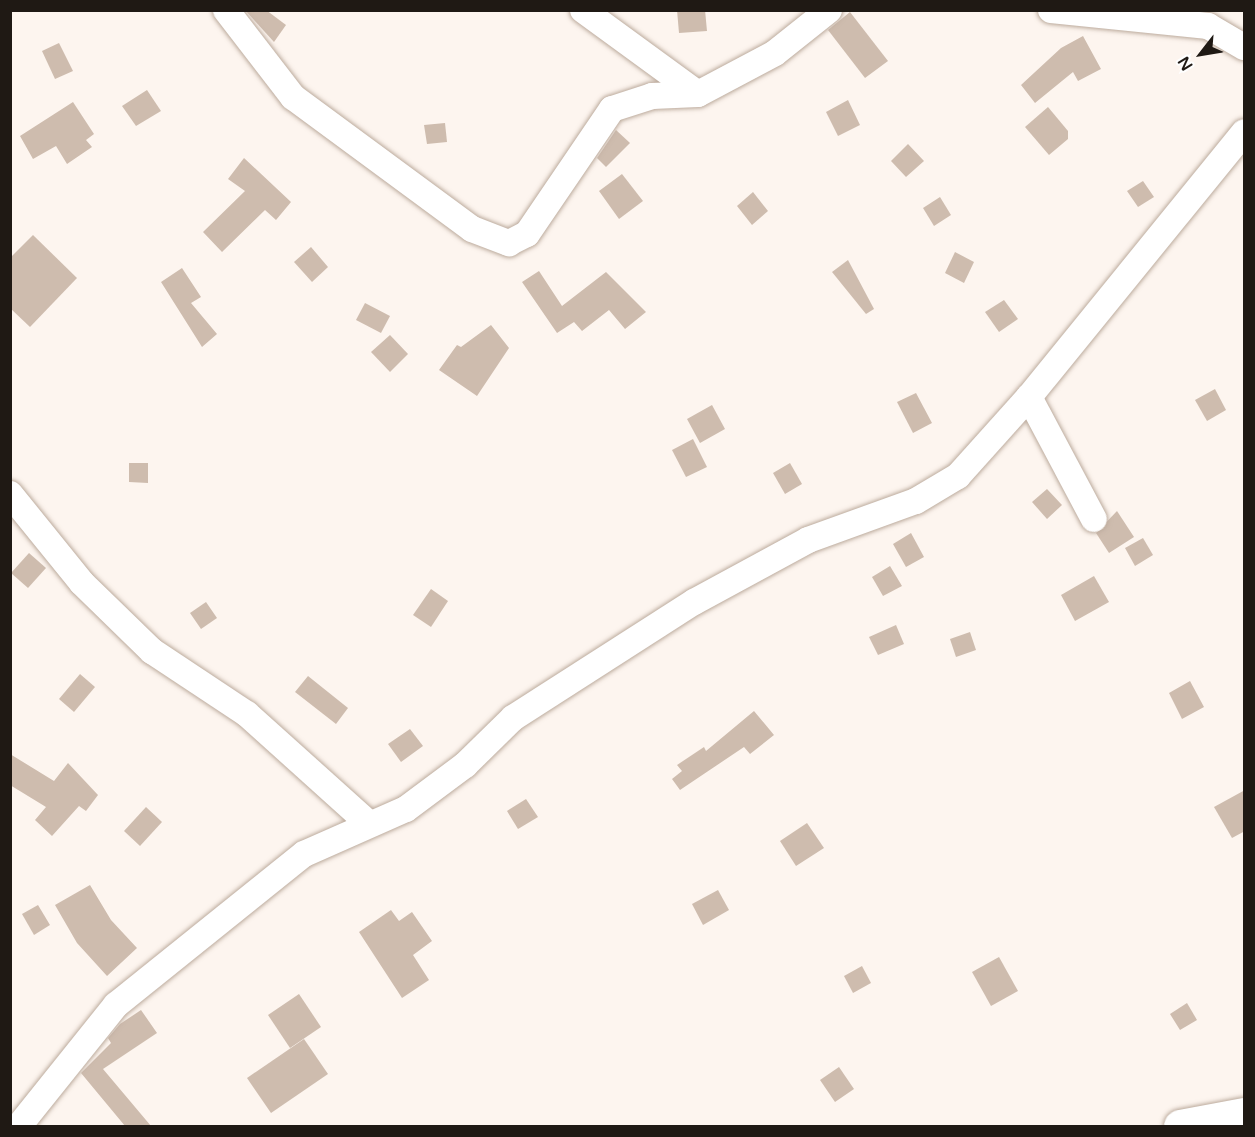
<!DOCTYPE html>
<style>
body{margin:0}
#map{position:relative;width:1255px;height:1137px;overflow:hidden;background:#fdf5ef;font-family:"Varela Round",sans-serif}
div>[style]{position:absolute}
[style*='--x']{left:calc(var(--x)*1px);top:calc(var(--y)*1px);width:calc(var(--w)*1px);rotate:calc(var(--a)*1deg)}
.building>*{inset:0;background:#cebcae}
.roads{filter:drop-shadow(0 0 2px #bcab9d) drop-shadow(0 0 2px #bcab9d)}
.street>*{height:26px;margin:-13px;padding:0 13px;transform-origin:13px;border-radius:13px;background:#fff}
.secondary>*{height:33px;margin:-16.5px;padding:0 16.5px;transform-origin:16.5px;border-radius:16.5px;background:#fff}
span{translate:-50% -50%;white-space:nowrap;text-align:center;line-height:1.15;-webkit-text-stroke:6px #fff;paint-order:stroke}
.frame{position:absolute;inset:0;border:12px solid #1f1914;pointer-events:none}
.north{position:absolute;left:1171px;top:24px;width:60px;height:60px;-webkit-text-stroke:4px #fff;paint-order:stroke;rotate:239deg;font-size:16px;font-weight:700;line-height:24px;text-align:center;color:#1f1914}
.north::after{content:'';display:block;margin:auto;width:21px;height:27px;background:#1f1914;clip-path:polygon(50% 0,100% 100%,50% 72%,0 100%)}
</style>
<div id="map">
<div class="building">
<div style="clip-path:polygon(245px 10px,266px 10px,286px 25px,274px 42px)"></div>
<div style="clip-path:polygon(677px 10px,705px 10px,707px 31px,679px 33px)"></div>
<div style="clip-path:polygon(850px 12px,888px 61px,865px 78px,828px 30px)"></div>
<div style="clip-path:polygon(1083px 36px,1101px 69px,1078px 81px,1073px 72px,1035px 103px,1021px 85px,1061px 48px)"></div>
<div style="clip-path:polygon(59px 43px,73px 71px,55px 79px,42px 51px)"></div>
<div style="clip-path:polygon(147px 90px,161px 111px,136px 126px,122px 106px)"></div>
<div style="clip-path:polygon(848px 100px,860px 125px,838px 136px,826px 112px)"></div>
<div style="clip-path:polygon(73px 102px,94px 134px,86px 140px,92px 147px,67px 164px,56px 146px,33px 159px,20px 136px)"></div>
<div style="clip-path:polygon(1048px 107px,1068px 131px,1068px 139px,1049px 155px,1025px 127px)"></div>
<div style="clip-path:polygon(445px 123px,447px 142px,427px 144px,424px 125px)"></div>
<div style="clip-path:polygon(616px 130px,630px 143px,606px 167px,597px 158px)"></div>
<div style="clip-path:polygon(908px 144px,924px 161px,906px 177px,891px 161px)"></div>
<div style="clip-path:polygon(244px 158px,291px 202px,276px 220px,265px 210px,222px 252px,203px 232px,245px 191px,228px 179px)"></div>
<div style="clip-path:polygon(622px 174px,643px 201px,619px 219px,599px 191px)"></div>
<div style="clip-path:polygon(1143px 181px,1154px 197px,1138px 207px,1127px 191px)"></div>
<div style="clip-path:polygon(753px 192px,768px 211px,752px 225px,737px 206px)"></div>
<div style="clip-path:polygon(940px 197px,951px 215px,934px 226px,923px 208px)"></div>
<div style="clip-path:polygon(33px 235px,77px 278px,30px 327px,10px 308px,10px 258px)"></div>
<div style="clip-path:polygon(311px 247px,328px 267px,312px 282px,294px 262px)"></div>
<div style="clip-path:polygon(955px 252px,974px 262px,964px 283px,945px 273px)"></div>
<div style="clip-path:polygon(848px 260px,874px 309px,866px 314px,832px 272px)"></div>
<div style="clip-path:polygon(182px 268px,201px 297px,191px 303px,217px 334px,202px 347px,161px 282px)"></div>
<div style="clip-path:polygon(539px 271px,562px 306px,606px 272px,646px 312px,625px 329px,609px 310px,582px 331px,574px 322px,557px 333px,522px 282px)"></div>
<div style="clip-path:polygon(1004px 300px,1018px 319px,999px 332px,985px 312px)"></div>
<div style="clip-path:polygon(365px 303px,390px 316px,381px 333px,356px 320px)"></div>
<div style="clip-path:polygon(491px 325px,509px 348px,477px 396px,439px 370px,457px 345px,461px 347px)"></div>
<div style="clip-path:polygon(390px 335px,408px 354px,390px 372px,371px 352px)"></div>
<div style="clip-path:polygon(1215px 389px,1226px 410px,1207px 421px,1195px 400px)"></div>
<div style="clip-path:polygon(916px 393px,932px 423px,913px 433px,897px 402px)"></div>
<div style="clip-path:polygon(712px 405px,725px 429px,700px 443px,687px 419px)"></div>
<div style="clip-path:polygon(693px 439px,707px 467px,686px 477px,672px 450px)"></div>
<div style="clip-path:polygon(129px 463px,148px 463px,148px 483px,129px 482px)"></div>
<div style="clip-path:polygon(790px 463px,802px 484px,785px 494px,773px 473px)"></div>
<div style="clip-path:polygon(1047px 489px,1062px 505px,1047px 519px,1032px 502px)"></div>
<div style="clip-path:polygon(1117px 511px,1134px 537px,1109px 553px,1096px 533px)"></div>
<div style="clip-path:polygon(911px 533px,924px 557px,906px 567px,893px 544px)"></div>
<div style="clip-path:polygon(1143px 538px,1153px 555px,1135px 566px,1125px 548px)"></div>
<div style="clip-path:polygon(29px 553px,46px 568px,28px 588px,11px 573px)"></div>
<div style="clip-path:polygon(890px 566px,902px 586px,883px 596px,872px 577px)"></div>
<div style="clip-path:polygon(1094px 576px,1109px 602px,1075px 621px,1061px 595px)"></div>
<div style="clip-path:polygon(431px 589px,448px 601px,431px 627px,413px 615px)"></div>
<div style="clip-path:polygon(206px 602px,217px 618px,201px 629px,190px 613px)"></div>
<div style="clip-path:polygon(896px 625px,904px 644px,878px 655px,869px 637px)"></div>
<div style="clip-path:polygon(970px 632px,976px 650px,956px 657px,950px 639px)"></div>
<div style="clip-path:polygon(80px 674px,95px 687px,74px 712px,59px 699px)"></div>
<div style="clip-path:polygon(308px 676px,348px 708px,336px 724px,295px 692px)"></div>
<div style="clip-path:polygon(1190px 681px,1204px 707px,1182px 719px,1169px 693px)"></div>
<div style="clip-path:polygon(754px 711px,774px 735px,750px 754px,744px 747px,680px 790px,672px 779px,682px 771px,677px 765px,704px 747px,706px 751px)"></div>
<div style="clip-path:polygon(410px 729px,423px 746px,401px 762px,388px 744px)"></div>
<div style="clip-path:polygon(10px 754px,54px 781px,68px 763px,98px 795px,86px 811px,79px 806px,52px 836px,35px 820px,46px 807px,10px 785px)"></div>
<div style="clip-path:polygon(1245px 790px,1245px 831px,1232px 838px,1214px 807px)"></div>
<div style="clip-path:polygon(526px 799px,538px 817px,518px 829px,507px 811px)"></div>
<div style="clip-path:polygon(146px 807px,162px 822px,140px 846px,124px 831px)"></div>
<div style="clip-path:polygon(807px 823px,824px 848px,796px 866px,780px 841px)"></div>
<div style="clip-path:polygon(90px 885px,111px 920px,137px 948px,107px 976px,77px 943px,55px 905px)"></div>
<div style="clip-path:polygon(718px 890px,729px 910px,703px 925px,692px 904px)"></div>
<div style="clip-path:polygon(38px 905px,50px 925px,34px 935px,22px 914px)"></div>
<div style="clip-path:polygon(391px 910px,399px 921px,412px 912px,432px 941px,413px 955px,429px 980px,402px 998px,359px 932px)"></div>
<div style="clip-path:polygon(999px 957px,1018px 991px,991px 1006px,972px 972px)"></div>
<div style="clip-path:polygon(862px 966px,871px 983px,853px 993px,844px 976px)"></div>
<div style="clip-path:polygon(299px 994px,321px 1027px,290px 1048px,268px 1015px)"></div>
<div style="clip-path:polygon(1187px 1003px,1197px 1020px,1180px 1030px,1170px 1014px)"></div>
<div style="clip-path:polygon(141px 1010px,157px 1033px,103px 1069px,151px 1126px,125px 1126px,81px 1073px,111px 1043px,108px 1038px,120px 1024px)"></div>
<div style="clip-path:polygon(304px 1039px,328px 1074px,271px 1113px,247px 1078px)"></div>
<div style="clip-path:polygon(839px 1067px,854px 1089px,835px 1102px,820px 1080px)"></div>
</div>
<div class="roads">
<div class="street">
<div style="--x:226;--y:10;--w:110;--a:52.4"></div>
<div style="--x:293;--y:97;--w:222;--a:36.4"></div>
<div style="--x:472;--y:229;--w:40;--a:21"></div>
<div style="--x:509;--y:243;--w:20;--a:-27"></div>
<div style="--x:527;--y:234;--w:151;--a:-55.8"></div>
<div style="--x:612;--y:109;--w:42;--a:-18"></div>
<div style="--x:652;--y:96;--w:46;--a:-2.5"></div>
<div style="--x:698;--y:94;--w:87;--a:-28"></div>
<div style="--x:775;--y:53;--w:69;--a:-38.5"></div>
<div style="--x:583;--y:10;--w:142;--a:36.1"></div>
<div style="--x:1051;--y:10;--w:158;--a:5.8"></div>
<div style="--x:1208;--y:26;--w:42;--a:30.3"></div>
<div style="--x:1029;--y:397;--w:138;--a:62"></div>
<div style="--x:10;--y:494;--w:114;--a:51"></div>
<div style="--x:82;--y:583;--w:98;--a:44.2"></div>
<div style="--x:152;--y:651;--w:114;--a:33.6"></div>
<div style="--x:247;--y:714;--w:163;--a:42"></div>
<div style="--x:19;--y:1126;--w:155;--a:-51.3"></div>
<div style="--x:116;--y:1005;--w:241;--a:-38.8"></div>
<div style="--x:304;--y:854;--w:111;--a:-23.8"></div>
<div style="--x:406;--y:809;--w:74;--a:-36.7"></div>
<div style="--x:465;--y:765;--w:67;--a:-44.4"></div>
<div style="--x:513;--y:718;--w:215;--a:-32.7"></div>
<div style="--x:694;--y:602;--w:130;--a:-28.5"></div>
<div style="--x:808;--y:540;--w:115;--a:-19.9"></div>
<div style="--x:916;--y:501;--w:49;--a:-30.8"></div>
<div style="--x:958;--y:476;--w:106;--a:-48.1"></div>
<div style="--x:1029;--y:397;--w:341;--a:-50.9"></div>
</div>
<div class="secondary">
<div style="--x:1180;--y:1126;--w:65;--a:-10.6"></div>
</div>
</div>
<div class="frame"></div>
<div class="north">N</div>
</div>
